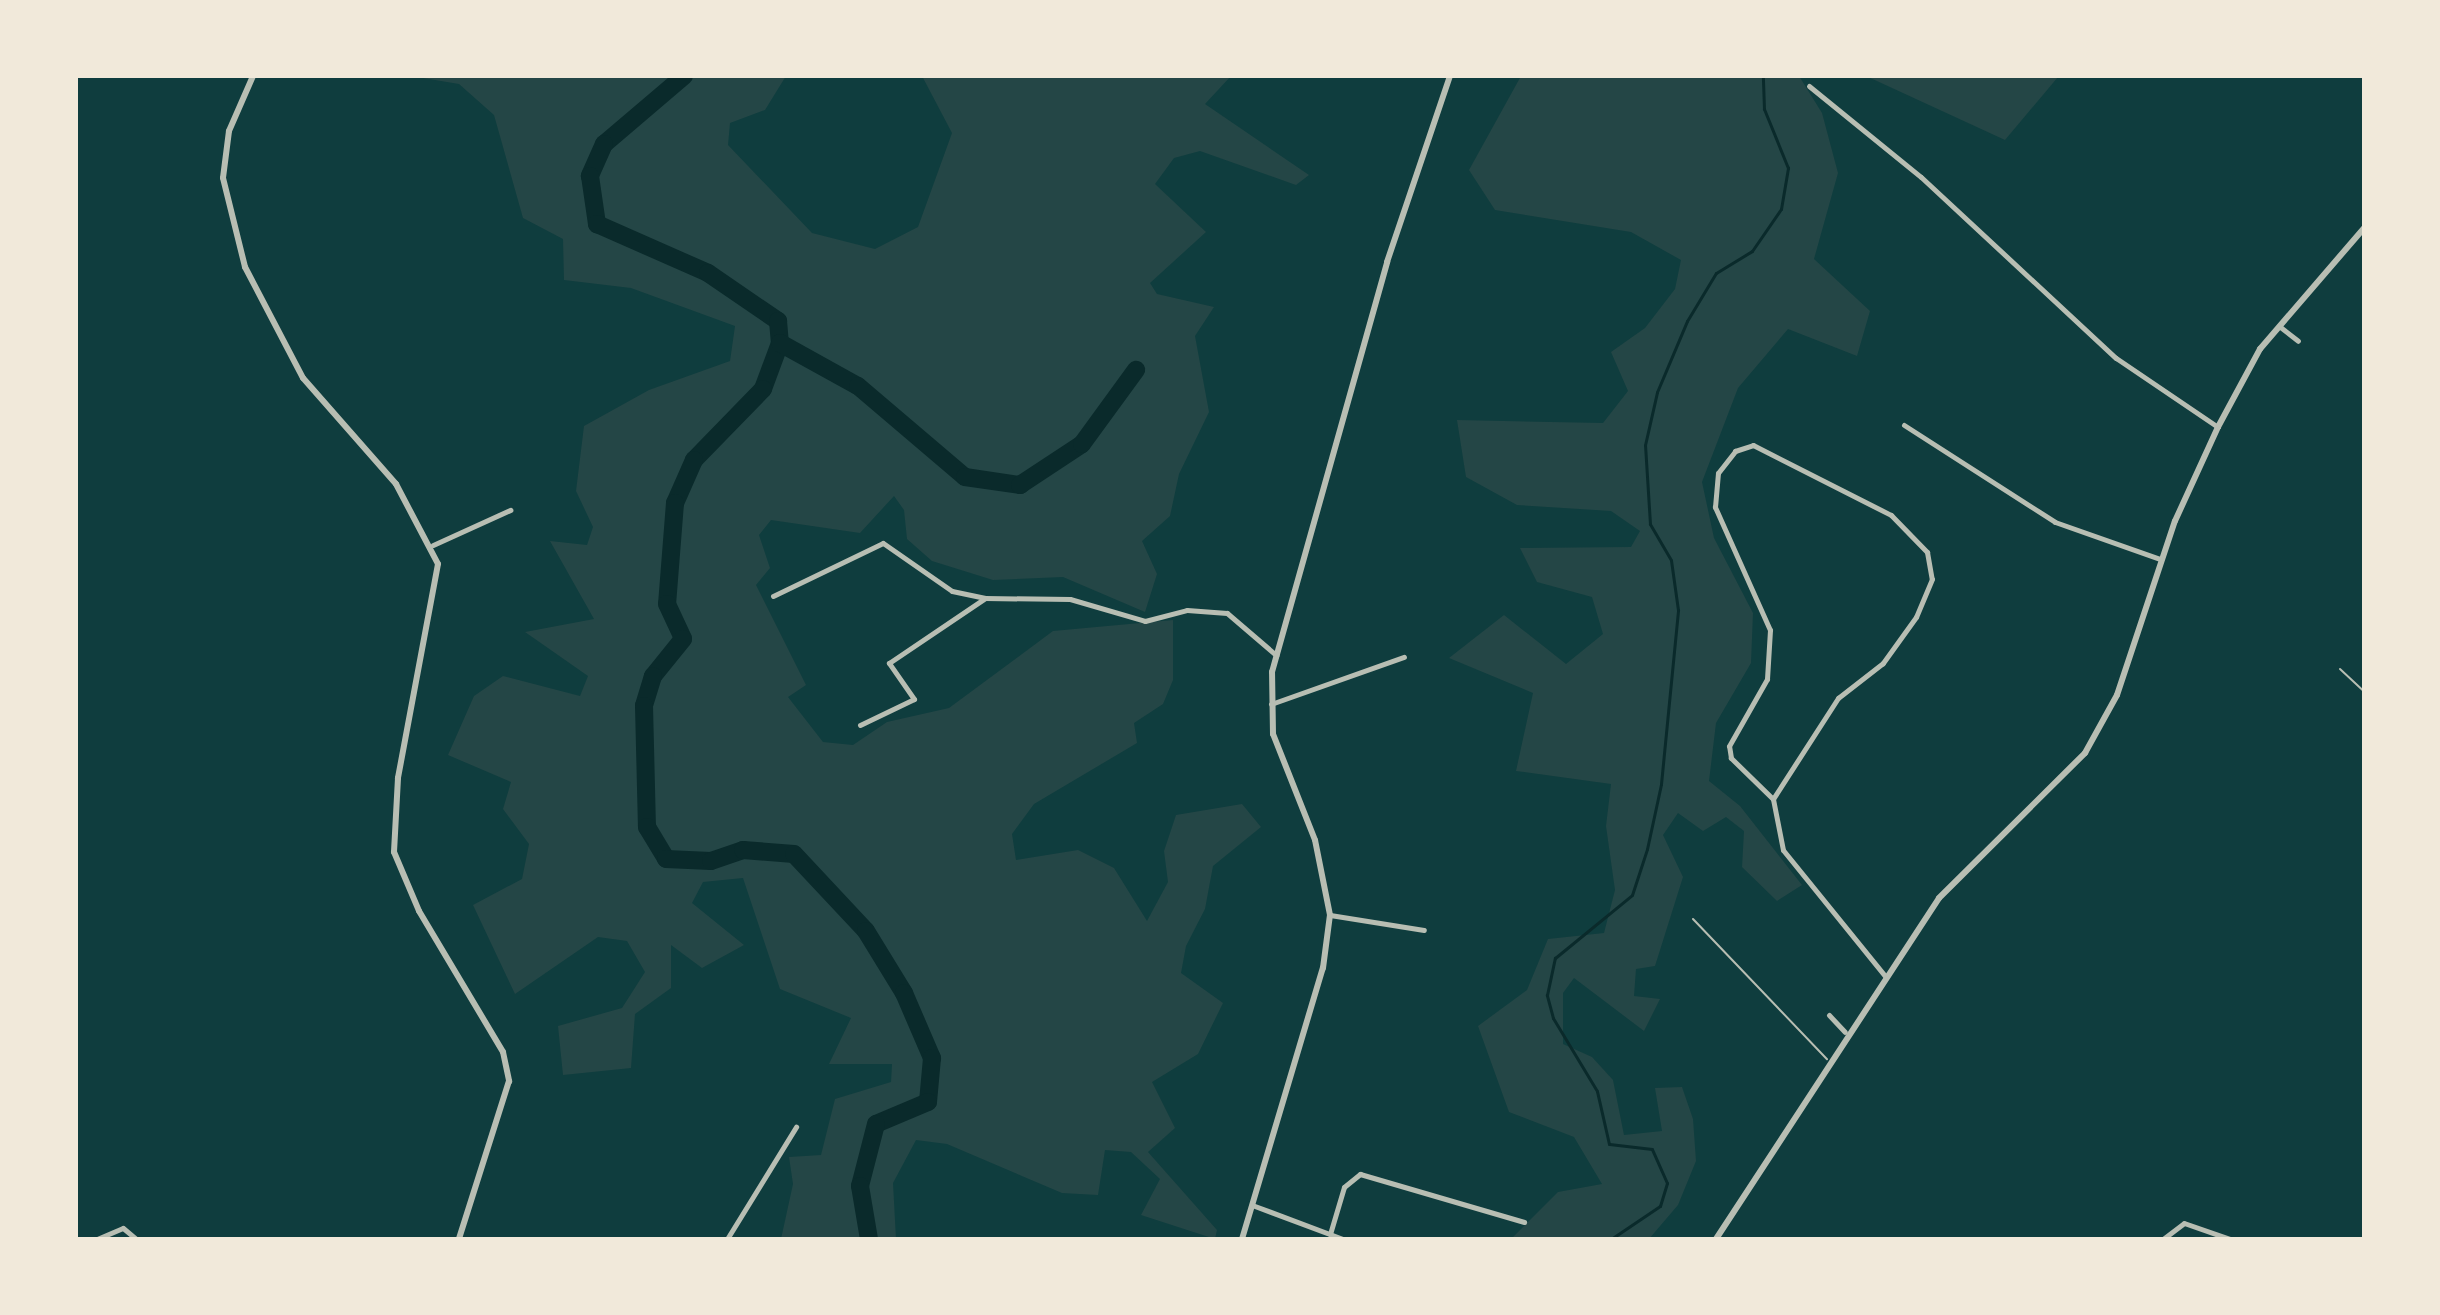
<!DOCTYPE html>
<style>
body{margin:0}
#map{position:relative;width:2440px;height:1315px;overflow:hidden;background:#0f3d3e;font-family:"Open Sans",sans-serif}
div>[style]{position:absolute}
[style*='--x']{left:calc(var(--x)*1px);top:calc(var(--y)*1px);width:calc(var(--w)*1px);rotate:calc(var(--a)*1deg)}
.green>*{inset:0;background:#244646}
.stream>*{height:3px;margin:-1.5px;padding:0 1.5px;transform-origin:1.5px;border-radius:1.5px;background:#0a2a2b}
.river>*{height:18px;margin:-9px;padding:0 9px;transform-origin:9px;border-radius:9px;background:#0a2a2b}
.service>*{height:2px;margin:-1px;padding:0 1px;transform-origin:1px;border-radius:1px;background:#b8beb3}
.minor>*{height:5px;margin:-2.5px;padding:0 2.5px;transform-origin:2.5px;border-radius:2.5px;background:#b8beb3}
.tertiary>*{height:6px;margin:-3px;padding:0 3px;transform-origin:3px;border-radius:3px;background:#b8beb3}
span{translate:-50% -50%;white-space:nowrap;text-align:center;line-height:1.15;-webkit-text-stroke:6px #f1e9da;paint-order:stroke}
.frame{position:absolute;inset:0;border:78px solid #f1e9da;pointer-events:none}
</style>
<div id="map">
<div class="green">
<div style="clip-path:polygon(411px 76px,786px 76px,765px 110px,730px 123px,728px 145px,812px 233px,875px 249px,918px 227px,952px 133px,922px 76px,1231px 76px,1205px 104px,1309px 175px,1296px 185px,1200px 151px,1174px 158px,1155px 184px,1206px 232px,1150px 283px,1157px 294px,1214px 307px,1195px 336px,1209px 412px,1179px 474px,1170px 516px,1142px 541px,1157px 574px,1145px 612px,1063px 577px,993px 580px,932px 561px,907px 539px,904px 510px,894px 496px,860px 533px,771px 520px,759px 535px,770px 568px,756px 585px,806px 685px,788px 697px,823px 742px,853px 745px,887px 722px,949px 708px,1053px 631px,1173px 620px,1173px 680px,1163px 704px,1134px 723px,1137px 743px,1034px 804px,1012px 834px,1016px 860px,1078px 850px,1114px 868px,1147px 921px,1168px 882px,1164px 851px,1176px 815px,1242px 804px,1261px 827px,1213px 866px,1205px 909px,1186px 946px,1181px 973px,1223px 1003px,1198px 1054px,1152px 1082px,1175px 1128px,1148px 1152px,1217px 1230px,1215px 1239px,1141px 1215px,1160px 1179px,1131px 1152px,1105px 1150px,1098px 1195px,1062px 1193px,947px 1144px,916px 1140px,893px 1183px,896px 1239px,781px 1239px,793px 1184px,789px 1157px,821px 1155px,835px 1099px,891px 1082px,892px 1064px,829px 1064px,851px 1018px,780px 989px,743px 878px,703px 882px,692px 903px,744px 945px,702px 968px,671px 945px,671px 988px,635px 1014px,631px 1068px,563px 1075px,558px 1026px,622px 1008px,645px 972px,627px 941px,598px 937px,515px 994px,473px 905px,522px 879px,529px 844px,503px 809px,511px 782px,448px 755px,474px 696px,503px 676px,580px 696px,588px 676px,525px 632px,594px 619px,550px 541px,587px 545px,593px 527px,576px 491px,584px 426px,649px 390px,730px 361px,735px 326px,631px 288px,564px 280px,563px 239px,523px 218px,494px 115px,459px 84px)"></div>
<div style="clip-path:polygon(1521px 76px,1799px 76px,1822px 113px,1838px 173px,1814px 259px,1870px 311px,1857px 356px,1788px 329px,1738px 388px,1702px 482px,1714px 538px,1753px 613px,1751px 663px,1716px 723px,1709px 781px,1740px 806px,1802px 885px,1777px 901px,1742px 867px,1744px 831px,1726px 817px,1703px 831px,1678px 813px,1663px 835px,1683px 877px,1655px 966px,1636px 969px,1634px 996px,1660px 999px,1644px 1031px,1574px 978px,1563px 993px,1563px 1044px,1592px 1057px,1613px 1080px,1624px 1135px,1662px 1131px,1655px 1088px,1682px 1087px,1693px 1119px,1696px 1161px,1678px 1205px,1649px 1239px,1511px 1239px,1558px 1192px,1602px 1184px,1574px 1137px,1509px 1112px,1478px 1026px,1527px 990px,1548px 939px,1604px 933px,1615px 890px,1606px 826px,1611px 784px,1516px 771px,1533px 693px,1449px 658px,1504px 615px,1566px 664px,1603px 634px,1592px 597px,1537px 582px,1520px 548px,1631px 547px,1640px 531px,1611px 511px,1517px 505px,1466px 477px,1457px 420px,1603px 423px,1628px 391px,1611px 352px,1645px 328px,1675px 289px,1681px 260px,1631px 232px,1495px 210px,1469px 170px)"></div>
<div style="clip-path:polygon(1866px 76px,2058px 76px,2058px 77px,2005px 140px)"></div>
</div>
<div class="stream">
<div style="--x:1611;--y:1239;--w:59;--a:-34"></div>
<div style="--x:1660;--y:1206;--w:24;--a:-73"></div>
<div style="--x:1667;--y:1183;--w:37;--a:-114"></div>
<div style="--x:1652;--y:1149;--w:43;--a:-173.4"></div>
<div style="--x:1609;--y:1144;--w:54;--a:-102.8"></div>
<div style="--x:1597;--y:1091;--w:85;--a:-121.1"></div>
<div style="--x:1553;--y:1018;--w:24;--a:-105"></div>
<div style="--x:1547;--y:995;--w:38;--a:-78"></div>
<div style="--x:1555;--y:958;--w:99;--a:-39.3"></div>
<div style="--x:1632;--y:895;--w:48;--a:-71.9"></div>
<div style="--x:1647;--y:849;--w:66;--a:-77.8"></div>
<div style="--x:1661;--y:784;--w:175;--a:-84.4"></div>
<div style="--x:1678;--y:610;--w:50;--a:-98"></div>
<div style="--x:1671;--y:560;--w:42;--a:-120.3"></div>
<div style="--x:1650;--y:524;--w:79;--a:-93.6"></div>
<div style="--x:1645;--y:445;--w:54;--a:-77.2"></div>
<div style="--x:1657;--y:392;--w:77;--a:-67.1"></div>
<div style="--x:1687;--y:321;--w:56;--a:-58.9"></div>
<div style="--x:1716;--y:273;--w:42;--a:-31.4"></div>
<div style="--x:1752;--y:251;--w:51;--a:-55.4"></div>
<div style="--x:1781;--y:209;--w:42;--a:-80.3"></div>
<div style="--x:1788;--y:168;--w:64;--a:-112.1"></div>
<div style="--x:1764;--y:109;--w:33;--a:-92"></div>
</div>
<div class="river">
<div style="--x:684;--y:76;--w:105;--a:139.6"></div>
<div style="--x:604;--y:144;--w:35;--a:114"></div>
<div style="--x:590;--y:176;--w:49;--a:81.7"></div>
<div style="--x:597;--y:224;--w:121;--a:23.8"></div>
<div style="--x:708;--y:273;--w:85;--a:34.4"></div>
<div style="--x:778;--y:321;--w:22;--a:85"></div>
<div style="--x:780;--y:343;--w:49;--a:110.3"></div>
<div style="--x:763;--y:389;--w:99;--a:134.2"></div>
<div style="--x:694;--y:460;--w:47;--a:113.8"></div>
<div style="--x:675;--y:503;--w:101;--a:94.5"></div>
<div style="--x:667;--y:604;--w:38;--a:65"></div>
<div style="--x:683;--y:639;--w:48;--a:129"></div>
<div style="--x:653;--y:676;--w:31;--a:107"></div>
<div style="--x:644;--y:706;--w:121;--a:88.6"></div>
<div style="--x:647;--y:827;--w:37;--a:59"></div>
<div style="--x:666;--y:859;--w:45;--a:2.5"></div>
<div style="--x:711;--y:861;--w:34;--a:-19"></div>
<div style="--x:743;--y:850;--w:51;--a:4.5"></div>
<div style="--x:794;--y:854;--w:105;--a:46.9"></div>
<div style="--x:866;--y:931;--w:73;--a:58.5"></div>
<div style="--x:904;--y:993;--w:71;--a:66.7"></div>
<div style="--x:932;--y:1058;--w:44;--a:95.2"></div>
<div style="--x:928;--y:1102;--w:56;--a:157.1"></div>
<div style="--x:876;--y:1124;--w:64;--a:104.5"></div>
<div style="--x:860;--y:1186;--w:54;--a:80.4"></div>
<div style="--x:780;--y:343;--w:89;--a:28.9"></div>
<div style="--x:858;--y:386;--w:140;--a:40.4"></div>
<div style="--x:965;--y:477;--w:56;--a:8.3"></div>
<div style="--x:1020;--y:485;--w:74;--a:-33.5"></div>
<div style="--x:1082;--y:444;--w:92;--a:-53.9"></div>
</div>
<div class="service">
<div style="--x:2340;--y:669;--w:33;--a:43"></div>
<div style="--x:1693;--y:919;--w:194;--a:46.3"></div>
</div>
<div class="minor">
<div style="--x:1809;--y:86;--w:144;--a:39.1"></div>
<div style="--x:1921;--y:177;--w:266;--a:42.9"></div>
<div style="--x:2116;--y:358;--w:123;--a:34.1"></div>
<div style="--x:2279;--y:326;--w:24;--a:38"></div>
<div style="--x:1904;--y:425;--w:179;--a:32.7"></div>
<div style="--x:2055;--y:522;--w:111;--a:19.4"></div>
<div style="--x:433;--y:545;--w:85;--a:-24.4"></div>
<div style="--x:773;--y:596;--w:122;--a:-25.7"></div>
<div style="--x:883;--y:543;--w:84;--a:34.8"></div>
<div style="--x:952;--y:591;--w:34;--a:12"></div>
<div style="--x:985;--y:598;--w:85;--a:0.7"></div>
<div style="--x:1070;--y:599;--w:78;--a:16.3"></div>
<div style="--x:1145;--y:621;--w:43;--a:-14.7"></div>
<div style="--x:1187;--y:610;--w:40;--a:4.3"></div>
<div style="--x:1227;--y:613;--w:65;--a:40.6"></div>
<div style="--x:1271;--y:704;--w:141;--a:-19.5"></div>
<div style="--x:860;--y:725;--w:60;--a:-25.7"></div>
<div style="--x:914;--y:699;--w:44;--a:-124.8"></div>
<div style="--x:889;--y:663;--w:115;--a:-34"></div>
<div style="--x:1773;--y:799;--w:59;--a:-135.7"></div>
<div style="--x:1731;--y:758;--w:12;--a:-99"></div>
<div style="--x:1729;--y:746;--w:77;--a:-60.4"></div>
<div style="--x:1767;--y:679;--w:49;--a:-86.5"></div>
<div style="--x:1770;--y:630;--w:135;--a:-114.1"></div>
<div style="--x:1715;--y:507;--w:34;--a:-85"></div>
<div style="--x:1718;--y:473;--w:28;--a:-52"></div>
<div style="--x:1735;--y:451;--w:19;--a:-18"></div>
<div style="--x:1753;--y:445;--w:155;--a:26.9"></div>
<div style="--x:1891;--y:515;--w:52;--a:45.8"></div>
<div style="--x:1927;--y:552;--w:27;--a:80"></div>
<div style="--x:1932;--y:579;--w:41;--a:112.8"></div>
<div style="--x:1916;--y:617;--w:57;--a:125.7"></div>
<div style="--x:1883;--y:663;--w:57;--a:142.1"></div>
<div style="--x:1838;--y:698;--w:120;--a:122.8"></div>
<div style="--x:1773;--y:799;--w:52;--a:78.9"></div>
<div style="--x:1783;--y:850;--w:162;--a:51"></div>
<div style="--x:1330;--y:915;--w:95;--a:9.1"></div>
<div style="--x:1829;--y:1015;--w:23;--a:47"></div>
<div style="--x:1252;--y:1205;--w:97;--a:20.5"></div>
<div style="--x:1330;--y:1234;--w:49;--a:-73.4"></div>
<div style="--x:1344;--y:1187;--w:21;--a:-39"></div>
<div style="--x:1360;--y:1174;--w:171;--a:16.3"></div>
<div style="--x:97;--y:1239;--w:28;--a:-23"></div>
<div style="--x:123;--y:1228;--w:17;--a:40"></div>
<div style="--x:727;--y:1239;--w:132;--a:-58.4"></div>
<div style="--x:2163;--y:1239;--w:26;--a:-37"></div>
<div style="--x:2184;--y:1223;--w:49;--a:19.2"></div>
</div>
<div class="tertiary">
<div style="--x:253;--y:76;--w:60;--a:113.6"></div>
<div style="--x:229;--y:131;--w:47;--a:97.3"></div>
<div style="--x:223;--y:178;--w:92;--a:76.1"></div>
<div style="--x:245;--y:267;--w:125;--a:62.4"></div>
<div style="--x:303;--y:378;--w:141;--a:48.7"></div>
<div style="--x:396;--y:484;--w:90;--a:62.3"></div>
<div style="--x:438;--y:564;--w:218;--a:100.6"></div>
<div style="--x:398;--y:778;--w:74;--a:93.1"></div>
<div style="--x:394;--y:852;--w:64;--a:67"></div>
<div style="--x:419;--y:911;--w:164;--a:59.2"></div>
<div style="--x:503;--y:1052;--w:30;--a:78"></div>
<div style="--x:509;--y:1081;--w:166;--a:107.6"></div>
<div style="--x:1242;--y:1239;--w:283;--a:-73.4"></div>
<div style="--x:1323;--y:968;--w:53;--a:-82.5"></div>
<div style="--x:1330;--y:915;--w:76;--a:-101.3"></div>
<div style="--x:1315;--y:840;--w:114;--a:-111.6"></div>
<div style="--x:1273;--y:734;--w:62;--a:-90.9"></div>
<div style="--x:1272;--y:672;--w:426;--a:-74.3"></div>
<div style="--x:1387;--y:262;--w:196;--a:-71.3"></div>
<div style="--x:1716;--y:1239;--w:407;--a:-56.8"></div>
<div style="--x:1939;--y:898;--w:206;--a:-44.8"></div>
<div style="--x:2085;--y:753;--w:66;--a:-61.1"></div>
<div style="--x:2117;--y:695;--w:183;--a:-71.6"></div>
<div style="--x:2175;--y:521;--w:103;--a:-65.4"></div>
<div style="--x:2218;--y:427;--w:89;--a:-61.7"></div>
<div style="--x:2260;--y:349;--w:160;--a:-49.3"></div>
</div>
<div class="frame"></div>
</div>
